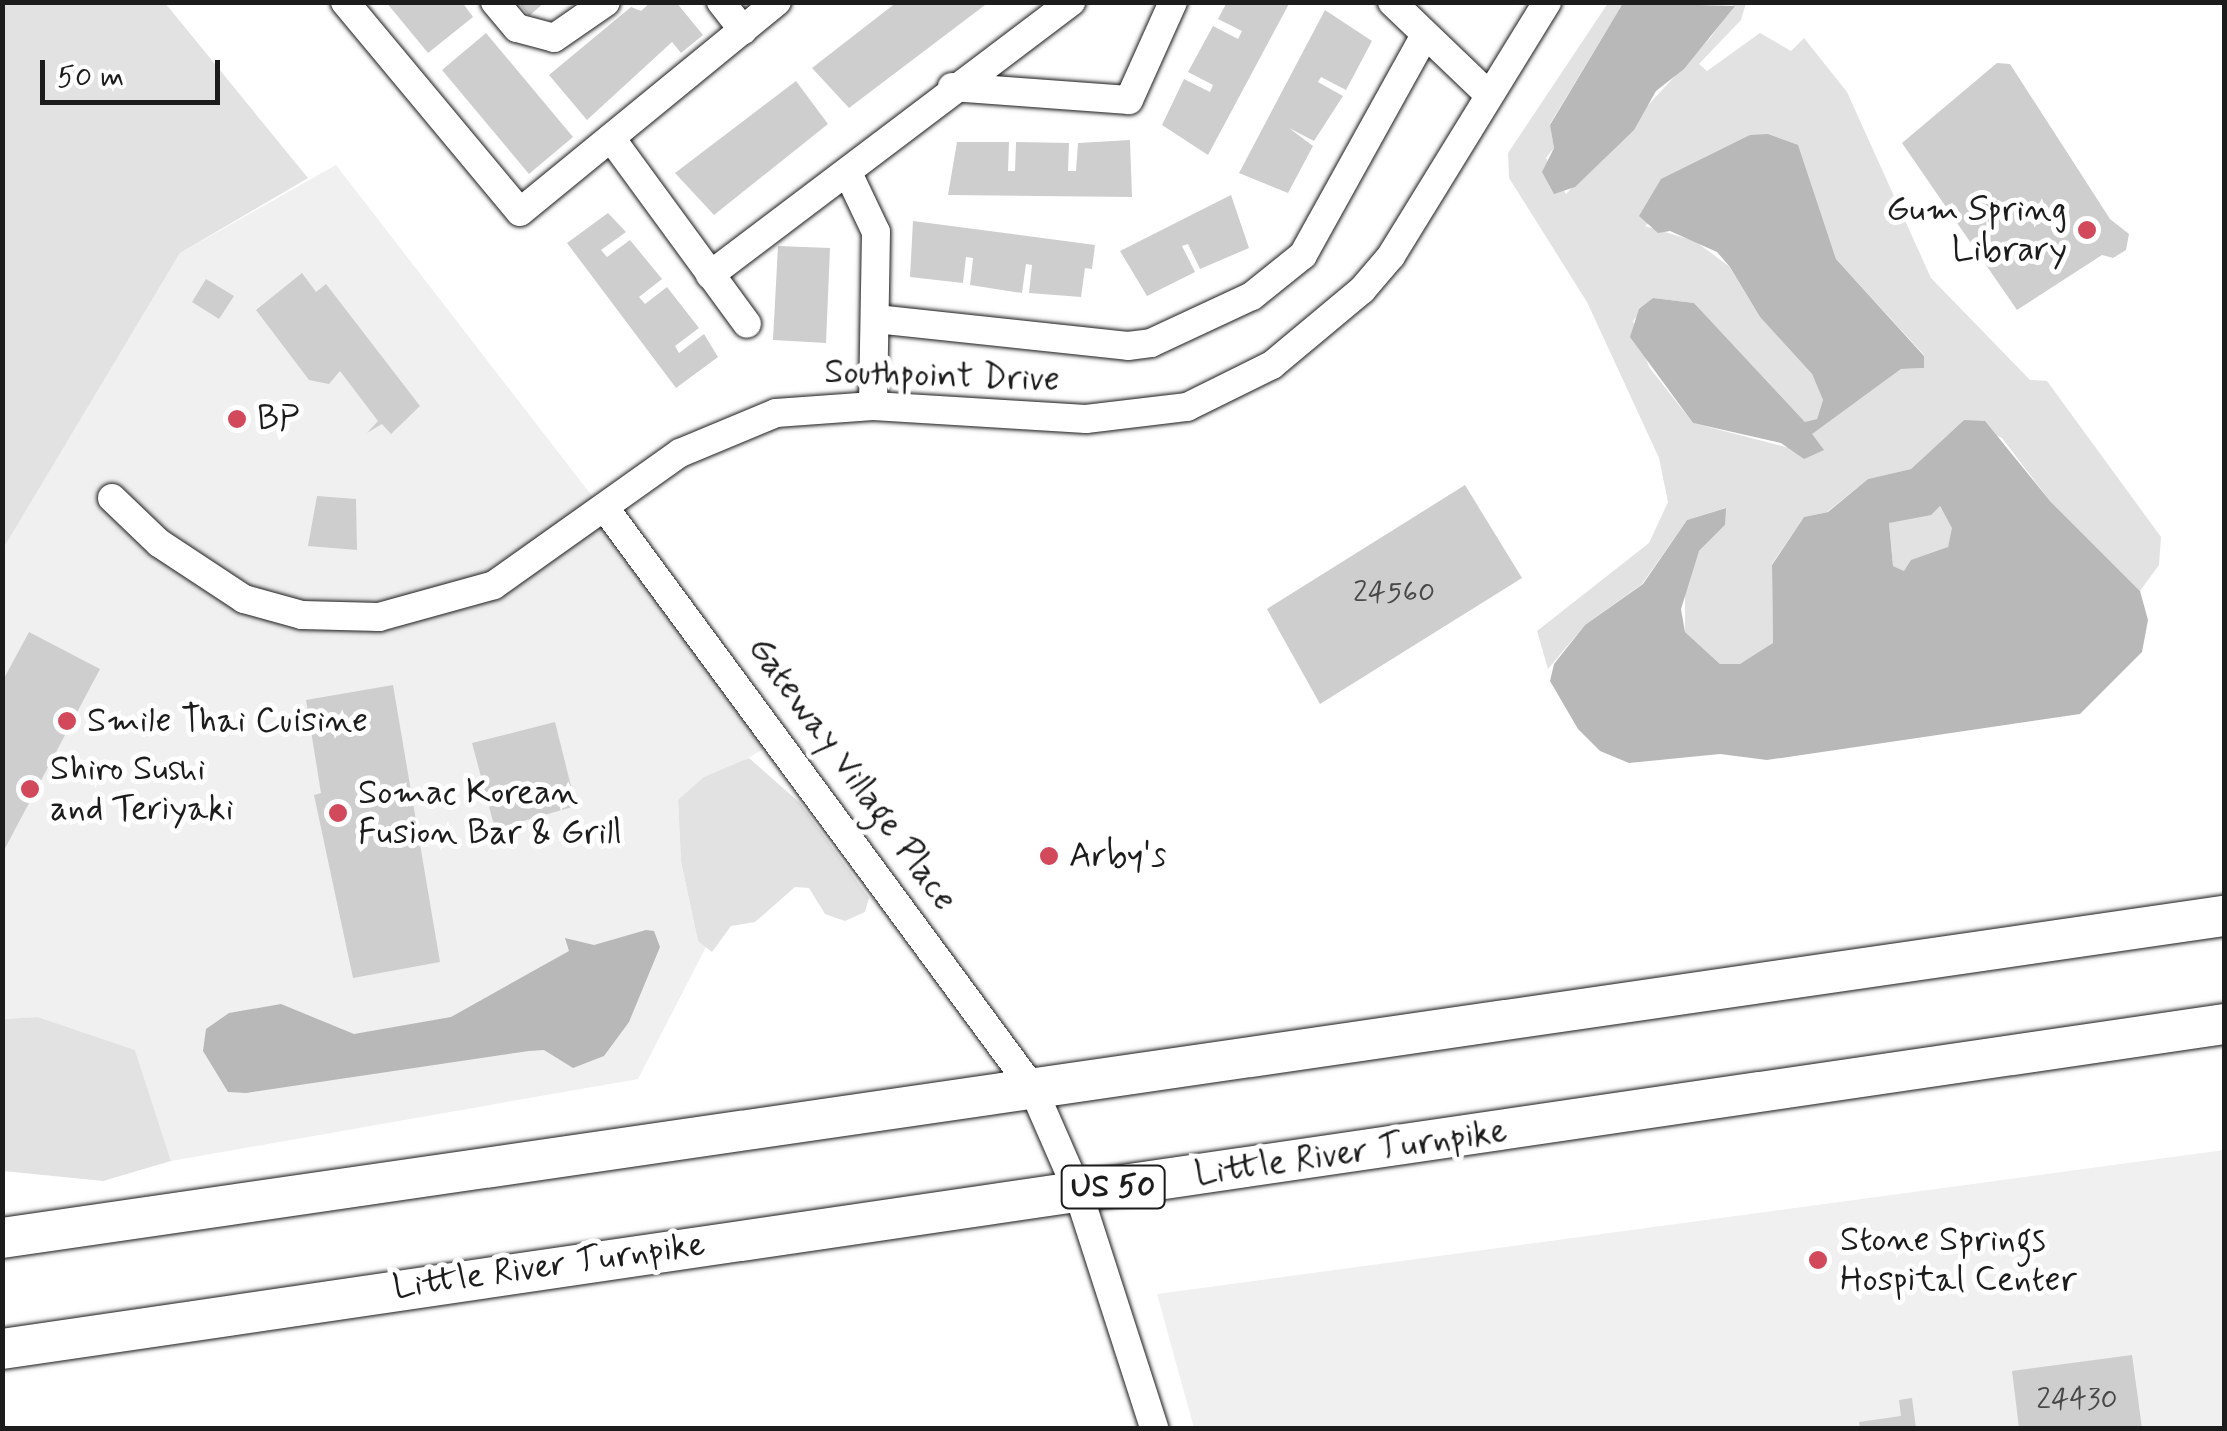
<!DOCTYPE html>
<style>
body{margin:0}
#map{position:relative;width:2227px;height:1431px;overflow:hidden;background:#fff;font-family:Mynerve,sans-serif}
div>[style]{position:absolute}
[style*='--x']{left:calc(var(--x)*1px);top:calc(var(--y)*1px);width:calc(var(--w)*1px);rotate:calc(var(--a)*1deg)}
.built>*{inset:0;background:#f0f0f0}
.green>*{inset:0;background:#e2e2e2}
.water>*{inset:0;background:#b8b8b8}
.building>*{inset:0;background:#cecece}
.roads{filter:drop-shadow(0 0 2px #1c1c1c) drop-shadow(0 0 2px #1c1c1c)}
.minor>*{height:28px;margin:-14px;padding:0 14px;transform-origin:14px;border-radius:14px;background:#fff}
.highway>*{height:40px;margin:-20px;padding:0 20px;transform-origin:20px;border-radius:20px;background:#fff}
.dots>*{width:28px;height:28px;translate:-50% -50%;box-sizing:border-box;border:5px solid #fff;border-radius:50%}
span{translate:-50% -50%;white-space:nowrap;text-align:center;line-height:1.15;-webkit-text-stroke:10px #fff;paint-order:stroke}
.number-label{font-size:30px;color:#484848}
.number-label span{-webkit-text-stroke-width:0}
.shield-label span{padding:2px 8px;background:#fff;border:2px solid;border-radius:8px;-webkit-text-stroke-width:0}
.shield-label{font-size:32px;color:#1c1c1c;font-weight:700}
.poi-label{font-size:35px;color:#1c1c1c}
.right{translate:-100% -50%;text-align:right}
.left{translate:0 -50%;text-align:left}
.street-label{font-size:35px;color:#1c1c1c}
.frame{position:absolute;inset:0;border:5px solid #1c1c1c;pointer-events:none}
.scale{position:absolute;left:40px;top:60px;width:180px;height:45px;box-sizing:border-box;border:5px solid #1c1c1c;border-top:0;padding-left:12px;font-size:30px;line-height:35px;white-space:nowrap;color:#1c1c1c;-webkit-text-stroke:8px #fff;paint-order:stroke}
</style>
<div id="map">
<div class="built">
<div style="clip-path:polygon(336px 165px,780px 739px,678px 800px,681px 863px,698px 941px,706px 947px,638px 1079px,171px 1161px,135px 1050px,38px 1017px,3px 1019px,3px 549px,180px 253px)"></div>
<div style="clip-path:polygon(2224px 1150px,2224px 1428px,1194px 1428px,1157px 1294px)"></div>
</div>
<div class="green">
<div style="clip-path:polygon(3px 2px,165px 3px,308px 178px,180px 253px,3px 549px)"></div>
<div style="clip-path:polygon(evenodd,1608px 3px,1623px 3px,1550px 124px,1554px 148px,1546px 158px,1566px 194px,1711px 37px,1735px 3px,1746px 3px,1741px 20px,1699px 64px,1707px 71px,1760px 33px,1791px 51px,1804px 38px,1847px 92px,1931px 278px,2030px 380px,2047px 381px,2161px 537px,2159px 565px,2140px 591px,2050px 501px,2002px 438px,1964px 420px,1911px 469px,1868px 479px,1827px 512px,1804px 517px,1772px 564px,1773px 643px,1757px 655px,1740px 664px,1720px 664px,1685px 632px,1685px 584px,1699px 551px,1725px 525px,1725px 508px,1687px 520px,1642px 584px,1585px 625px,1548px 669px,1537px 631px,1649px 543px,1668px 502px,1659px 458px,1587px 302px,1509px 178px,1508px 153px,1608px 3px,1750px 135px,1797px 145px,1836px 259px,1924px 355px,1924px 368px,1901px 369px,1811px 434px,1813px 441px,1793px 449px,1693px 423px,1649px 367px,1633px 321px,1653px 298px,1694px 303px,1806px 423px,1817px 419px,1823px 400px,1812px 374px,1760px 317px,1730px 267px,1695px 241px,1645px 226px,1750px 135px)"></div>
<div style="clip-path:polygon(1939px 505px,1953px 528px,1948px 547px,1904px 571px,1893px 566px,1889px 523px)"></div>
<div style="clip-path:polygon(749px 758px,800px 803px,869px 898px,865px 912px,845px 921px,825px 914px,809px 888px,795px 887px,755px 922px,731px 926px,712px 952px,698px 941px,681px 862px,678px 800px,704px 777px)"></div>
<div style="clip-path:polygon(38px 1017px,135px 1050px,171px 1161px,103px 1181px,3px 1171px,3px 1019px)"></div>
</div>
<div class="water">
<div style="clip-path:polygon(1623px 3px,1735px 6px,1684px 69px,1656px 91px,1634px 130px,1575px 187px,1554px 194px,1542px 172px,1554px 148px,1550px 125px)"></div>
<div style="clip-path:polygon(1768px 134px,1798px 145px,1836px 259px,1924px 356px,1924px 368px,1901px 369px,1812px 434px,1824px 450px,1804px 459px,1781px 443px,1693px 423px,1630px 337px,1639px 309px,1653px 298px,1694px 303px,1805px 422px,1817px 419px,1823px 400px,1812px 374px,1760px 317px,1730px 267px,1717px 252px,1670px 231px,1658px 233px,1639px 216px,1661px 179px,1750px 135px)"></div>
<div style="clip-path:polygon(evenodd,1964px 420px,1985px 421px,2050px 501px,2140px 591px,2148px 620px,2142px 652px,2080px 714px,1767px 760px,1720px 754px,1629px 763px,1600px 751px,1578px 729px,1550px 681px,1554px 664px,1585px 625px,1643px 584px,1687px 520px,1726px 508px,1725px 525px,1699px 551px,1681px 609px,1685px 632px,1720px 664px,1740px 664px,1773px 643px,1772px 565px,1804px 517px,1828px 512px,1868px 479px,1911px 469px,1964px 420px,1940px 506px,1952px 528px,1948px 547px,1911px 560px,1904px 571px,1893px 566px,1889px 523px,1931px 515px,1940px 506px)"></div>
<div style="clip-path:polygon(646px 930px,654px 931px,660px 947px,629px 1022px,604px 1056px,573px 1068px,544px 1050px,529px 1051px,246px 1093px,228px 1092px,203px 1051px,206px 1029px,229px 1013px,281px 1004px,354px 1034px,451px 1017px,569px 951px,565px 938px,594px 945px)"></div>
</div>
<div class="building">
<div style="clip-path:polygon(386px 2px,462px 2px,473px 17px,428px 53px)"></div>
<div style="clip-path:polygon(518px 2px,545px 2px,529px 16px)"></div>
<div style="clip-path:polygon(651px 2px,676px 2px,703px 35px,681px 53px,672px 42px,587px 120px,549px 75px,631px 7px,641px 11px)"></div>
<div style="clip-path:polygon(897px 2px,989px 2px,849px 108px,812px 68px)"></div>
<div style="clip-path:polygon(1227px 2px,1290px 2px,1208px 155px,1162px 125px,1184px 79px,1210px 92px,1213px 85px,1188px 72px,1213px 26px,1238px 39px,1242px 31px,1218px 19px)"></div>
<div style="clip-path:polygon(1325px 10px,1372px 41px,1346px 90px,1321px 77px,1318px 82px,1343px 96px,1314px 141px,1289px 128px,1313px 146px,1288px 193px,1239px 173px)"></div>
<div style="clip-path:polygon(486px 33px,573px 137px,529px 174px,442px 70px)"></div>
<div style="clip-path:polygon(1997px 63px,2010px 64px,2110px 219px,2129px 234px,2126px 250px,2113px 258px,2102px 255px,2017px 310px,1902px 143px)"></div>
<div style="clip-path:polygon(796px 81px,828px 124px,714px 215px,675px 173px)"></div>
<div style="clip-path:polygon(1130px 140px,1132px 197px,948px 195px,957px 142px,1009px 142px,1008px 171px,1015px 171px,1016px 142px,1069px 143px,1068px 171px,1076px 171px,1078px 143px)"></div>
<div style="clip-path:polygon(1231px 195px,1249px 248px,1200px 269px,1188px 244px,1182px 246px,1195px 272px,1147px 296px,1120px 251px)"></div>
<div style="clip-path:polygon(608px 213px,626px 232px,601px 250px,607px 257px,630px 240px,662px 279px,639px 297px,645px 304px,667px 287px,699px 328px,675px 346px,679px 353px,704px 334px,718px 357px,676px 388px,567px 243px)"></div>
<div style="clip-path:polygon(913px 221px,1095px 245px,1092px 269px,1085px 268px,1081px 297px,1029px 293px,1032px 265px,1026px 264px,1022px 293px,970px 285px,973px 258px,966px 257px,963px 283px,910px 277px)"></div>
<div style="clip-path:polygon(778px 246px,830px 248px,826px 343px,773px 340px)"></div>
<div style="clip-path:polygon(302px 273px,316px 292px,326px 284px,420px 406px,391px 434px,382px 424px,367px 433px,378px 421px,340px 371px,329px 384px,309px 380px,256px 310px)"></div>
<div style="clip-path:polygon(206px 279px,234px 296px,219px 319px,192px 302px)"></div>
<div style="clip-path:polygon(1465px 485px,1522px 578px,1320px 704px,1267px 609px)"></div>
<div style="clip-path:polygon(317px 496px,356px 499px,357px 550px,308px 546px)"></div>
<div style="clip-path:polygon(29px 632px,100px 669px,2px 854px,2px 682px)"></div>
<div style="clip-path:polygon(393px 685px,440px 962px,353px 978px,314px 795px,321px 793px,306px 700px)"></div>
<div style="clip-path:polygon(555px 722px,576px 806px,495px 829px,472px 743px)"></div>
<div style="clip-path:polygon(2132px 1355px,2142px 1428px,2019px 1428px,2012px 1371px)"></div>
<div style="clip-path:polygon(1912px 1398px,1916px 1428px,1860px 1428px,1859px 1422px,1901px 1416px,1899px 1400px)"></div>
</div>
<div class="roads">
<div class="minor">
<div style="--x:345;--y:2;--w:273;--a:50.2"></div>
<div style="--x:520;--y:212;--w:332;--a:-39.3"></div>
<div style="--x:495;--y:2;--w:34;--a:50"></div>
<div style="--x:517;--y:28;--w:38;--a:15"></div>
<div style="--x:554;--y:38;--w:63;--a:-34.7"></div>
<div style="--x:721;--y:2;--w:36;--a:52"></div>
<div style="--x:1392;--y:2;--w:133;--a:43.8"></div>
<div style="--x:952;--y:87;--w:177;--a:4.2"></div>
<div style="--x:1129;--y:100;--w:107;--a:-65.8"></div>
<div style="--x:611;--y:138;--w:230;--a:53.8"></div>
<div style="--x:848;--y:173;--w:65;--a:64.6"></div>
<div style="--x:876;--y:232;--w:174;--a:91"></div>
<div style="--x:710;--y:275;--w:453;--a:-37.1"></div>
<div style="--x:876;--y:319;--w:253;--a:6.1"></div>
<div style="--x:1128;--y:346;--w:23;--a:-7"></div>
<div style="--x:1151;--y:343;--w:111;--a:-25"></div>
<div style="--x:1252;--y:296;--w:65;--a:-38.8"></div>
<div style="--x:1303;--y:255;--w:249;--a:-61"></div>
<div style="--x:112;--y:498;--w:65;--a:43.8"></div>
<div style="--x:159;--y:543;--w:102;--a:33.4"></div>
<div style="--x:244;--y:599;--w:60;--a:15.4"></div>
<div style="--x:302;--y:615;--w:77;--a:1.5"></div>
<div style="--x:379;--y:617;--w:119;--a:-15.5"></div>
<div style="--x:494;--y:585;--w:228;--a:-35.4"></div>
<div style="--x:680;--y:453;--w:104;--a:-22.6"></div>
<div style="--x:776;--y:413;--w:97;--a:-4.1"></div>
<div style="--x:873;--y:406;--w:213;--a:3.5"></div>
<div style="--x:1086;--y:419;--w:102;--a:-6.8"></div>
<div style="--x:1187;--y:407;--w:95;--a:-26.3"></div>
<div style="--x:1272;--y:365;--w:117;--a:-39.8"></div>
<div style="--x:1362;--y:290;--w:45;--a:-49.5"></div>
<div style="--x:1391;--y:256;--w:298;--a:-58.4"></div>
<div style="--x:605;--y:508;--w:722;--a:53.62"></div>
<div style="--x:1033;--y:1089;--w:112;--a:66.4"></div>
<div style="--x:1078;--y:1192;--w:248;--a:72.1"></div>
</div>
<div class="highway">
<div style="--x:2;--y:1238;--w:2245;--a:-8.25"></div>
<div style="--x:2;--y:1349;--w:2246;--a:-8.32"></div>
</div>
</div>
<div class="dots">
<div style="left:2087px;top:230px;background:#d1495b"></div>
<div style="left:237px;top:419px;background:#d1495b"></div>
<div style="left:67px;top:721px;background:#d1495b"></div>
<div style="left:30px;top:789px;background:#d1495b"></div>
<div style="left:338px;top:813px;background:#d1495b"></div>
<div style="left:1049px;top:856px;background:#d1495b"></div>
<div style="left:1818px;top:1260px;background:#d1495b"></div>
</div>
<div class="number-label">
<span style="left:1394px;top:593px">24560</span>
<span style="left:2077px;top:1400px">24430</span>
</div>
<div class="shield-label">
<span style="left:1113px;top:1187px">US 50</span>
</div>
<div class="poi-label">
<span class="right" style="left:2067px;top:230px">Gum Spring<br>Library</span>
<span class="left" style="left:257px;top:419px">BP</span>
<span class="left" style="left:87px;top:721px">Smile Thai Cuisine</span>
<span class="left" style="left:50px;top:789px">Shiro Sushi<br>and Teriyaki</span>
<span class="left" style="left:358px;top:813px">Somac Korean<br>Fusion Bar &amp; Grill</span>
<span class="left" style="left:1069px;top:856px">Arby's</span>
<span class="left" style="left:1840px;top:1260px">Stone Springs<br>Hospital Center</span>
</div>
<div class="street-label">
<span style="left:942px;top:376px;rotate:2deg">Southpoint Drive</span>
<span style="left:852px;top:774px;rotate:54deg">Gateway Village Place</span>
<span style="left:1351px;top:1153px;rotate:-8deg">Little River Turnpike</span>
<span style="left:549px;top:1266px;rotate:-8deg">Little River Turnpike</span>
</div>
<div class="frame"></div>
<div class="scale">50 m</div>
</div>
